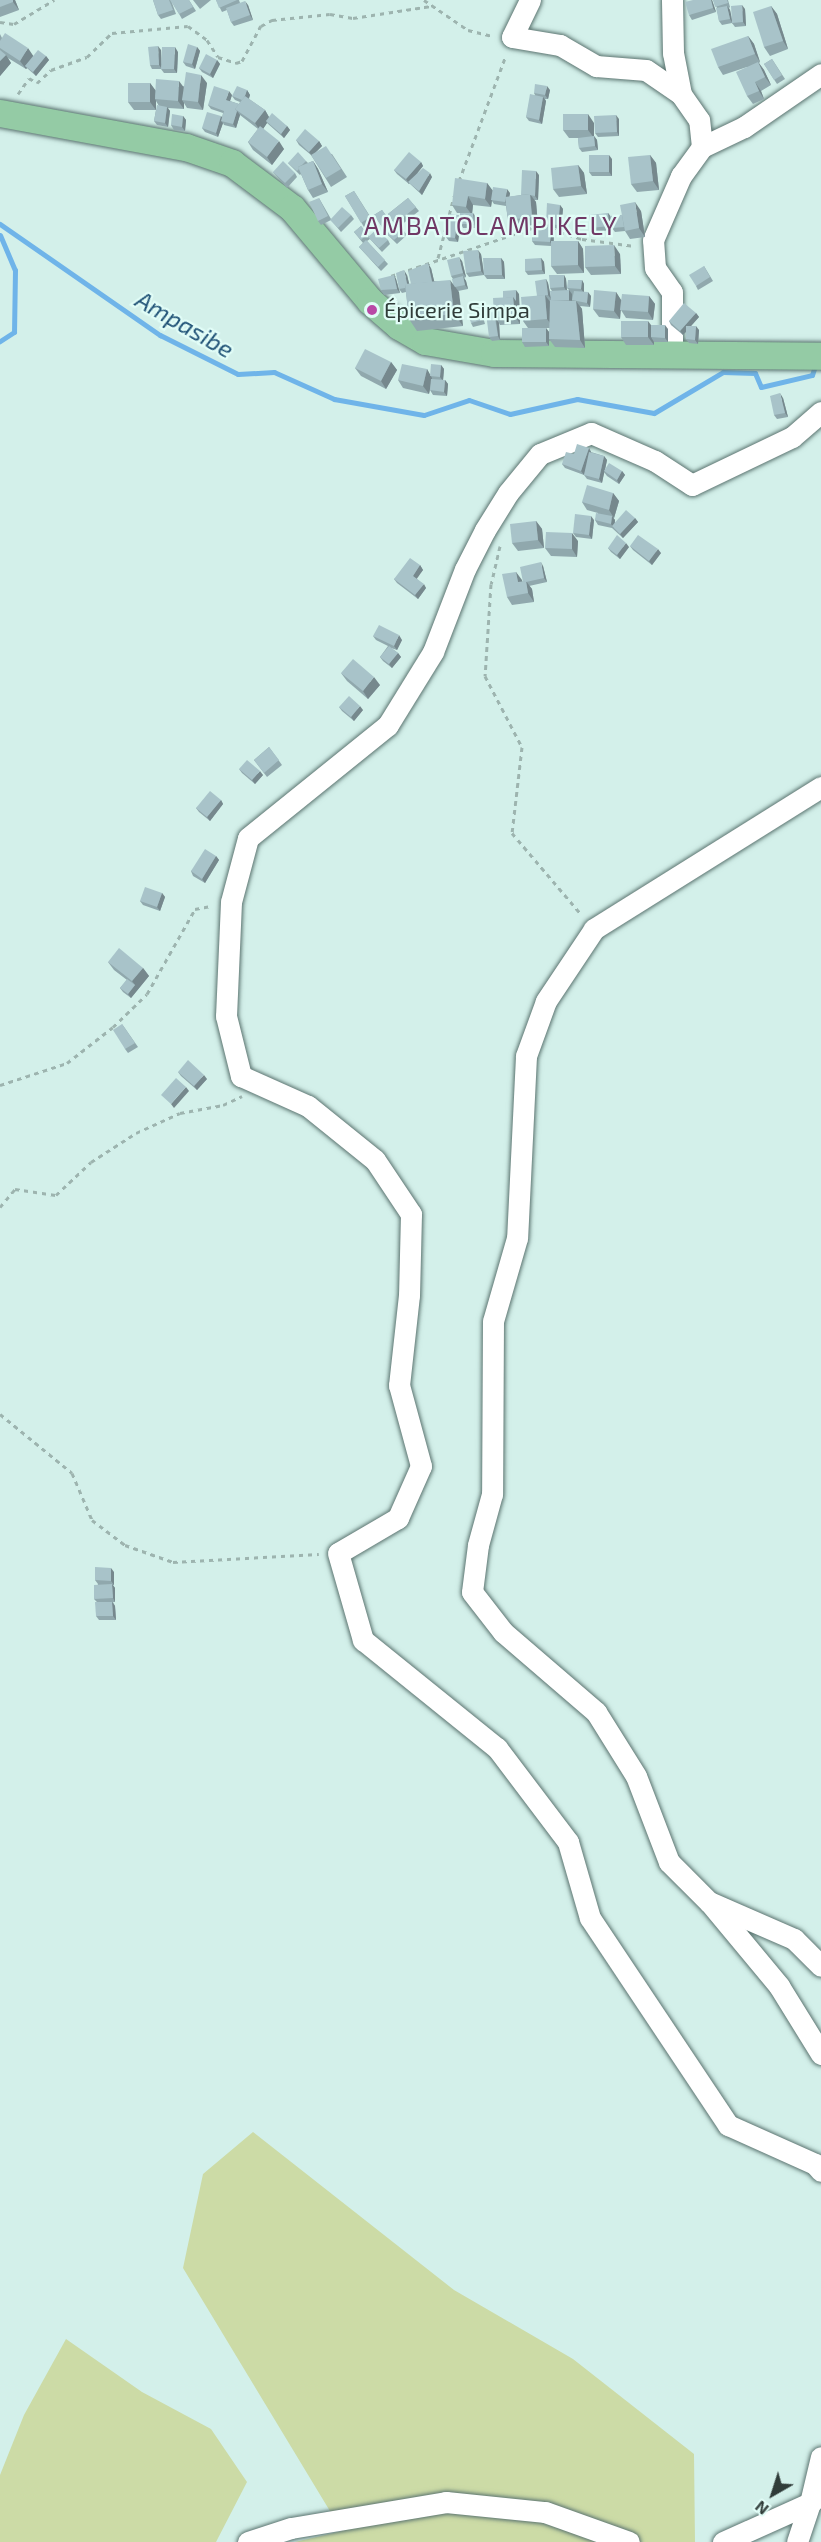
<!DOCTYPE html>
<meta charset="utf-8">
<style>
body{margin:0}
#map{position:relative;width:821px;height:2542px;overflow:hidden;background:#d3f0ea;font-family:"Exo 2",sans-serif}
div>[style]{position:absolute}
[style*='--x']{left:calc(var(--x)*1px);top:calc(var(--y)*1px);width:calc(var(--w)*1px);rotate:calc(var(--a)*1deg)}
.green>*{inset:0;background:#ccdba6}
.stream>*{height:5px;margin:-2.5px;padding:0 2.5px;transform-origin:2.5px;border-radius:2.5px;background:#6fb4e9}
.path>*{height:3px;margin-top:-1.5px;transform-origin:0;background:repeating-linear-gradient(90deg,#9db4af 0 4.5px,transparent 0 9px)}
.roads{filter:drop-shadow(0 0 2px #5b7470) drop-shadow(0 0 2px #5b7470)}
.minor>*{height:21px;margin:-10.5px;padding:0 10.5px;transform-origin:10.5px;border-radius:10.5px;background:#fff}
.major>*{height:27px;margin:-13.5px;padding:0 13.5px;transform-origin:13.5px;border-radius:13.5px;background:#94cba5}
.wall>*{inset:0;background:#90a8ad}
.shaded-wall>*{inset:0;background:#76888d}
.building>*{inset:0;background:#a8c3c9}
.dots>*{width:16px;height:16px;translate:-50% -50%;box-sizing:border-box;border:3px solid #e1fdf7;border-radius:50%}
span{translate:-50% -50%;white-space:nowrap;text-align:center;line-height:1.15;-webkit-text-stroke:4.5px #e1fdf7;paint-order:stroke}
.poi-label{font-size:22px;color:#303c39}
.left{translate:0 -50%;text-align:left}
.water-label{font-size:24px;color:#1f5276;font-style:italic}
.quarter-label{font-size:26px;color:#703865;letter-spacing:1.5px}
.north{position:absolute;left:743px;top:2464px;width:60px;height:60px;-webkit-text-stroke:4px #e1fdf7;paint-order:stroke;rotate:219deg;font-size:16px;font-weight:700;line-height:24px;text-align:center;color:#303c39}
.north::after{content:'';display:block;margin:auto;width:21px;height:27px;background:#303c39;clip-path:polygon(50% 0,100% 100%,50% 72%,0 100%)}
</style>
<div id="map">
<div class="green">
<div style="clip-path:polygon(253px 2132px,454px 2290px,573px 2359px,694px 2454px,695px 2542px,295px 2542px,342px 2531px,183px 2268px,203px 2174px)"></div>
<div style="clip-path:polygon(66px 2339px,142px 2392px,211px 2429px,247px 2482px,216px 2542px,0 2542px,0 2475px,24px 2415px)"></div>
</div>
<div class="stream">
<div style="--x:0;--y:224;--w:195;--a:34.8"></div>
<div style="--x:160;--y:335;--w:87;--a:26.6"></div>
<div style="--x:238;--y:374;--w:36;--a:-3"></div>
<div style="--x:274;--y:372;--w:66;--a:24.2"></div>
<div style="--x:334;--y:399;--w:91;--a:10.1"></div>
<div style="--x:424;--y:415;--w:47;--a:-18.4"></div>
<div style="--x:469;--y:400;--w:43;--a:18.9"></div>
<div style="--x:510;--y:414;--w:69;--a:-12.6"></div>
<div style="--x:577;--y:399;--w:78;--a:10.3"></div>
<div style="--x:654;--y:413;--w:80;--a:-30.7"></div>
<div style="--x:723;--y:372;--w:32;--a:2"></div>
<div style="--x:755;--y:373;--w:15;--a:67"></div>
<div style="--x:761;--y:387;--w:52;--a:-13.2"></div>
<div style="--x:812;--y:375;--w:13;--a:-72"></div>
<div style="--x:0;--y:235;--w:38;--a:67"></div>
<div style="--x:15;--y:270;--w:62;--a:90.9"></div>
<div style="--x:14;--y:332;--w:17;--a:147"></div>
</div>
<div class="path">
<div style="--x:424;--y:0;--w:53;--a:34.3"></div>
<div style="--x:468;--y:30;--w:25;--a:14"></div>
<div style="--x:0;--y:22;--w:14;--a:8"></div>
<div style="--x:14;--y:24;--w:47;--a:-31"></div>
<div style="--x:18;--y:94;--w:19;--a:-55"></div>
<div style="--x:29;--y:78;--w:9;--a:32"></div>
<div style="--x:37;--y:83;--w:19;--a:-43"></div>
<div style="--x:51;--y:70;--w:38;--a:-20"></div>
<div style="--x:87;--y:57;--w:35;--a:-44"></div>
<div style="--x:112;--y:33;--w:76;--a:-5.3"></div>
<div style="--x:188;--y:26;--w:24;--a:36"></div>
<div style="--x:207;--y:40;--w:20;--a:57"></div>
<div style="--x:218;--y:57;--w:19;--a:18"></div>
<div style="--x:236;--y:63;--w:6;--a:-18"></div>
<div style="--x:242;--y:61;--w:40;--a:-62"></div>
<div style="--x:261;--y:26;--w:13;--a:-29"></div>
<div style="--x:272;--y:20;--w:58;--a:-5.9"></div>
<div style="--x:330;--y:14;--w:23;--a:10"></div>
<div style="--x:353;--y:18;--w:79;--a:-8.7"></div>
<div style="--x:459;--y:181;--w:134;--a:-69.5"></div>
<div style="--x:551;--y:229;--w:33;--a:18"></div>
<div style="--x:582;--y:239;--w:53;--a:7.5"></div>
<div style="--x:438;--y:258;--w:64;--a:-75.5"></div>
<div style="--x:391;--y:276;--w:152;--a:-18.8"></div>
<div style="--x:500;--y:546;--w:39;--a:103"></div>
<div style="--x:491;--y:584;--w:92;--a:93.7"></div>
<div style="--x:485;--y:676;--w:80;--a:62.5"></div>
<div style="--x:522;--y:747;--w:87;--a:96.6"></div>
<div style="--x:512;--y:833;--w:106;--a:49.6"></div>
<div style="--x:0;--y:1085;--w:71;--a:-18.2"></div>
<div style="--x:67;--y:1063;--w:58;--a:-38"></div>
<div style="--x:113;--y:1027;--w:47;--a:-44.1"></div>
<div style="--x:147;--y:994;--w:98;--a:-60.5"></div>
<div style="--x:195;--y:909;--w:16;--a:-11"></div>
<div style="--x:0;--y:1207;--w:23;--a:-50"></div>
<div style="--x:15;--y:1189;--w:41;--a:8.3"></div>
<div style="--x:56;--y:1195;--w:48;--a:-43.3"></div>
<div style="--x:91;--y:1162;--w:54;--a:-32.8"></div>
<div style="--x:136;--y:1133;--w:48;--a:-24.4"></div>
<div style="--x:180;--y:1113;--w:44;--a:-10.5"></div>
<div style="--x:223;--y:1105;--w:21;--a:-25"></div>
<div style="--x:0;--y:1414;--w:93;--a:39.3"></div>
<div style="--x:72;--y:1473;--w:51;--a:66.9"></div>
<div style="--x:92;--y:1520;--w:41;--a:37.1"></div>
<div style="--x:125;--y:1545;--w:51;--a:19.5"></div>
<div style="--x:173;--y:1562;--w:146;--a:-3.1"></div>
</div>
<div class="roads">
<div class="minor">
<div style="--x:530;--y:0;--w:41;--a:115.9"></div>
<div style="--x:512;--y:37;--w:49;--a:9.5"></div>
<div style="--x:560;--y:45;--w:42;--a:30.3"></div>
<div style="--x:596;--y:66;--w:50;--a:4.6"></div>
<div style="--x:646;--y:70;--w:42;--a:34.4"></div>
<div style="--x:702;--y:147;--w:47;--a:-25.5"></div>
<div style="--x:744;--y:127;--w:93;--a:-34.5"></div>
<div style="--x:672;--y:355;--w:63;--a:-90"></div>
<div style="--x:672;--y:292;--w:29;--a:-125"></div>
<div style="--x:655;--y:268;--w:28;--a:-94"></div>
<div style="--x:653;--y:240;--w:70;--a:-66.4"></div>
<div style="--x:681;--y:176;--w:36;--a:-54"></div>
<div style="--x:702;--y:147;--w:27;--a:-96"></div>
<div style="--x:699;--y:120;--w:32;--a:-125"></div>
<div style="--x:681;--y:94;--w:42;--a:-101"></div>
<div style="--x:673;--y:53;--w:53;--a:-91.1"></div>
<div style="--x:821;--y:412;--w:38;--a:139"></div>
<div style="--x:792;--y:437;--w:111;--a:154.4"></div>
<div style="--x:692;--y:485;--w:44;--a:-147"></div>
<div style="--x:655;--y:461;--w:70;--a:-156.4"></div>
<div style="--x:591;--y:433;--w:55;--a:157.6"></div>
<div style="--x:540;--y:454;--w:50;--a:129.4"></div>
<div style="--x:508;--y:493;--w:44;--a:121.9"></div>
<div style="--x:485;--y:530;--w:44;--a:117.1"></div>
<div style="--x:465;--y:569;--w:89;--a:111.1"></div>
<div style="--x:433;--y:652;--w:86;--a:121.7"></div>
<div style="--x:388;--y:725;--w:180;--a:141.1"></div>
<div style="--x:248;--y:838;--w:66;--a:104.9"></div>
<div style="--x:231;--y:902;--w:114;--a:92.5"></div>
<div style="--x:226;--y:1016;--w:62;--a:76"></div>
<div style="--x:241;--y:1076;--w:73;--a:24.1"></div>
<div style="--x:308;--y:1106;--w:86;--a:38.9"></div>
<div style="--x:375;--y:1160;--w:65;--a:56.3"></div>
<div style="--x:411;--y:1214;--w:81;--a:91.4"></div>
<div style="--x:409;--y:1295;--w:91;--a:96.3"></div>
<div style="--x:399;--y:1385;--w:84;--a:74.8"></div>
<div style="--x:421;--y:1466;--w:57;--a:113.9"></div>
<div style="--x:398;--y:1518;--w:69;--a:149.7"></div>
<div style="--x:338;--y:1553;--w:91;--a:74"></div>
<div style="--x:363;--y:1640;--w:172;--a:38.9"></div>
<div style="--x:497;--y:1748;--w:118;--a:52.9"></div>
<div style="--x:568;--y:1842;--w:79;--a:73.9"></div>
<div style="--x:590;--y:1918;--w:249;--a:56.3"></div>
<div style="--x:728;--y:2125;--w:95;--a:24.1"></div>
<div style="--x:815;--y:2164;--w:9;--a:49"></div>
<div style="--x:821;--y:787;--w:268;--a:148"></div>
<div style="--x:594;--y:929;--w:87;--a:123.7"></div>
<div style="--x:546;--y:1001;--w:59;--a:110"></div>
<div style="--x:526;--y:1056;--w:182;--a:92.8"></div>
<div style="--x:517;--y:1238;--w:86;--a:106.1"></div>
<div style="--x:493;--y:1321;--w:173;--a:90.3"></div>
<div style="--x:492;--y:1494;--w:53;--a:105.4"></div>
<div style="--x:478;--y:1545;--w:47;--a:97.3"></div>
<div style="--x:472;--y:1592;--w:51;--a:52.2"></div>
<div style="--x:503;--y:1632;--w:123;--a:40.7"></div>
<div style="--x:596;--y:1712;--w:75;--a:58"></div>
<div style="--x:636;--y:1776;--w:92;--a:69"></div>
<div style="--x:669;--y:1862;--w:57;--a:45"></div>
<div style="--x:709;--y:1902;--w:93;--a:23.5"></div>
<div style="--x:794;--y:1939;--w:38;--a:45"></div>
<div style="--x:711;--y:1904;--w:107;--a:50.3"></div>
<div style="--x:779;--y:1986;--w:80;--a:58.3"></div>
<div style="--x:248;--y:2542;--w:45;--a:-18"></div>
<div style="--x:291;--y:2528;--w:157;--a:-9.5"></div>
<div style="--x:446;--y:2502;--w:100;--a:5.8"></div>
<div style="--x:545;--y:2512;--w:89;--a:19.7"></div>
<div style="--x:723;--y:2542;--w:95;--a:-24.1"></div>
<div style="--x:810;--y:2503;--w:47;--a:-76.6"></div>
<div style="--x:797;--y:2542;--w:41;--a:-71.6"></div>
<div style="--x:810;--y:2503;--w:9;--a:-41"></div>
</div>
<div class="major">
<div style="--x:0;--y:113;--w:189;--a:10.4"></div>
<div style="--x:186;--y:147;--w:49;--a:19.2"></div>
<div style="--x:232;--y:163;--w:75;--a:36.9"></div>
<div style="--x:292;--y:208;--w:121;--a:50"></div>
<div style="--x:370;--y:301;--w:38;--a:41"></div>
<div style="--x:399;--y:326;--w:30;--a:30"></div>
<div style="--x:425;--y:341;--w:70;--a:9.9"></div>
<div style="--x:494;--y:353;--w:327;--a:0.5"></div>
</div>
</div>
<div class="wall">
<div style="clip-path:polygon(0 0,15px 0,19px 10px,0 17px)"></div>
<div style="clip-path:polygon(153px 0,189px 0,196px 11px,182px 19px,171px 0,176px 14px,161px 19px,158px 15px)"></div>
<div style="clip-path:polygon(193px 0,211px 0,200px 9px)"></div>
<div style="clip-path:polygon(216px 0,239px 0,240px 3px,248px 5px,253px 20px,234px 26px,231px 22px,227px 10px,222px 12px)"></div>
<div style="clip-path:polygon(712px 0,716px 12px,692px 20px,689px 15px)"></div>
<div style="clip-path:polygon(713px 0,728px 0,730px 7px,729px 8px,730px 10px,732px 21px,745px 9px,746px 26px,735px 27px,732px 23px,722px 25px,719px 21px,717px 8px)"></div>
<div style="clip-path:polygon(771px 6px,777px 14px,788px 49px,770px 56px,764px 47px)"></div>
<div style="clip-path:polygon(0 34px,2px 38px,33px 56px,46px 56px,49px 60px,36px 76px,27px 68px,26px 69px,8px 58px,11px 63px,0 76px)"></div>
<div style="clip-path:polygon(748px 36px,754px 44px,760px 62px,759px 63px,764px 70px,771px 85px,761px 91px,764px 99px,753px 104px,747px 96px,747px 67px,723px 75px,718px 67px)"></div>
<div style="clip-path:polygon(197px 47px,200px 51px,195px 69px,186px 66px,183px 62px)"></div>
<div style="clip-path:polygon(161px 50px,161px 64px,178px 52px,177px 73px,164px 73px,161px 69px,152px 69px,150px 65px)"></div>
<div style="clip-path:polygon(772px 59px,785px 79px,777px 84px,764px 64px)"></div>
<div style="clip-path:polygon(217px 60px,220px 64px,213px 78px,202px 72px,199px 68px)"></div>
<div style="clip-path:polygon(evenodd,150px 83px,155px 90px,207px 83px,203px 110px,187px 108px,184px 103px,184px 109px,168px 108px,170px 111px,168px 127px,157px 125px,154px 121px,156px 110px,134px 110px,128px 102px,150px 83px,156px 101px,159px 106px,156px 110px,156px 101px)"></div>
<div style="clip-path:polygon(247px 90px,250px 95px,249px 99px,265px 110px,269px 117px,287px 126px,290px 130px,284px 138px,267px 123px,263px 129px,284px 149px,272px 165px,253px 150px,248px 142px,258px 129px,240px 115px,236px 128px,224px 125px,223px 123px,218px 137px,205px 132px,202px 128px,221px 116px,222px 118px,223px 113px,211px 109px,208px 105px,232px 95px,230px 101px,239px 104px,240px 102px,235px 100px,232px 96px)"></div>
<div style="clip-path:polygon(550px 90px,548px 99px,545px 99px,546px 101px,542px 124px,529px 121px,526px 117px,535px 95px,534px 93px)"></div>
<div style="clip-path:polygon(183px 116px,186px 120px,185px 131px,174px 130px,171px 125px)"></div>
<div style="clip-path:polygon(619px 119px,619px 136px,598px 137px,595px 133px)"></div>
<div style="clip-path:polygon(594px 123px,594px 136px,597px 140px,598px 150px,582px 152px,579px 148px,578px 138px,569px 138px,563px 130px)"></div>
<div style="clip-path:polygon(296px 140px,319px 141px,322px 146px,316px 152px,332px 154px,347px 177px,331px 187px,311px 155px,299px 145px)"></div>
<div style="clip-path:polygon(650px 155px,656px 163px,659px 190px,637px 192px,631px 184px)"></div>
<div style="clip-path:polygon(612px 159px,612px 176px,592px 176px,589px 172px)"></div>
<div style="clip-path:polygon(306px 161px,308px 163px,313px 161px,318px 169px,328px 192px,313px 198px,308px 190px,301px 174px,300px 175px,288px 163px)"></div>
<div style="clip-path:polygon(421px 162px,423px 166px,417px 173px,432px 177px,422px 195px,409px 183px,409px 184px,397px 174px,394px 170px)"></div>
<div style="clip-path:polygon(578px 165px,584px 173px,587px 194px,559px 197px,553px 189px)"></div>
<div style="clip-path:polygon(273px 172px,295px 173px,297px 177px,287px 188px)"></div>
<div style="clip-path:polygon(539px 175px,538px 200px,534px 200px,536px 202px,538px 225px,534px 225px,548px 227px,546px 224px,560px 205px,563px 209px,561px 229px,552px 228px,554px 231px,554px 241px,578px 241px,583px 249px,584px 273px,557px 274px,551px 266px,551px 246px,535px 245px,532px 241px,533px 225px,514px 228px,508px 220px,506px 206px,494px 204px,492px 201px,491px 207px,473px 205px,472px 213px,476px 217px,476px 228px,463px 228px,461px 224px,458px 242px,449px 241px,446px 237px,461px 218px,460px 213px,457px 213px,452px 205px,487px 183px,492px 190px,510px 193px,509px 197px,521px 195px)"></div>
<div style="clip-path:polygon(354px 191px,373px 221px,364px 227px,345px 196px)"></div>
<div style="clip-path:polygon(319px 198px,331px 219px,351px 215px,354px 219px,341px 232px,331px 220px,321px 225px,318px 221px)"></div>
<div style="clip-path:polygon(408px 198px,419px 211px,400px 226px,407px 235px,397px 244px,387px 234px,396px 226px,388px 214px)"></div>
<div style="clip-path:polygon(382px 210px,393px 225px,385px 231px,374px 215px)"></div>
<div style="clip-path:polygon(641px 211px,645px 237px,630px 239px,625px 231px,615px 232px,612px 228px,611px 217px,612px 230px,594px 232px,591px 228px,608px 213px,611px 217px)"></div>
<div style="clip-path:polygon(361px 226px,369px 236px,388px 240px,390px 244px,382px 252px,370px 239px,367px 241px,388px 264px,381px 271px,359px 247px,363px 243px,354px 232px)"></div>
<div style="clip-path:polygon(481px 254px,484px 273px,501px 258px,504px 262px,505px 279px,487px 279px,484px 275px,469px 277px,466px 273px)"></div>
<div style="clip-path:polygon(620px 254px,621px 274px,591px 275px,585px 267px)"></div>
<div style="clip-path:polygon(541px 258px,544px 262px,545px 274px,528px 275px,525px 271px)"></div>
<div style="clip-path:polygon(462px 261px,466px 277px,464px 278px,466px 281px,468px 289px,458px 291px,463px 326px,417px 331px,409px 319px,406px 292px,402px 293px,399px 289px,407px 275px,409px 284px,411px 284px,431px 268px,434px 281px,453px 284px,453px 279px,451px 276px)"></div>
<div style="clip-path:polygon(704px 266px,713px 281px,698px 290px,696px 286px)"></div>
<div style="clip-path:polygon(394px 275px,396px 279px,400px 293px,384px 295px,381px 290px)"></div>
<div style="clip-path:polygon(564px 275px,566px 279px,567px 290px,569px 290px,567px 288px,582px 280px,584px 284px,584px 292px,591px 296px,590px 307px,580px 306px,582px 309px,585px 348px,555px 347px,549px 339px,550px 328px,546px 328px,549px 332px,549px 346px,525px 347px,522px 342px,528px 328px,523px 321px,546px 279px,548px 283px,551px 297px,552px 291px,550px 288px)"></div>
<div style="clip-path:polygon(616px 292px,621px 300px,649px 296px,655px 304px,653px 320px,626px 318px,621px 310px,620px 319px,599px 317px,593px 309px)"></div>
<div style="clip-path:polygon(519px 294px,520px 324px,500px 325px,499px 323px,500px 340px,492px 341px,489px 337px,494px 312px,503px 298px)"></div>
<div style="clip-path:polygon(480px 313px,483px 317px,485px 324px,473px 327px,471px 323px)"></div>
<div style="clip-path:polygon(696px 313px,699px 317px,691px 326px,699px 330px,698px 344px,689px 343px,686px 339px,686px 332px,683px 335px,671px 325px,669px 321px)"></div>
<div style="clip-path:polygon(651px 325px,668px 329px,668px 342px,654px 342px,654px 345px,626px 345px,621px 337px)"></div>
<div style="clip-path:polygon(391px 362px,397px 370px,386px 389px,361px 376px,355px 368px)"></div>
<div style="clip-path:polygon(441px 365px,444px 369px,443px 380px,445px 380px,448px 384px,447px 396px,433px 395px,430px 390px,431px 384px,429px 394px,403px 388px,398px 380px,427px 369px,430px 375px)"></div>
<div style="clip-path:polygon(783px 398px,788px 417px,777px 419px,774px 415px)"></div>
<div style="clip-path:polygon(589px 448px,591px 452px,604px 456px,607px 460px,605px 470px,622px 471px,625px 475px,619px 484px,607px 476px,604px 472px,602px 483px,587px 479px,584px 475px,565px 468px,562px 464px,574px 454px)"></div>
<div style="clip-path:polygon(613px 493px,619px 501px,614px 518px,613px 518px,615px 520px,615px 523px,635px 518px,638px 522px,623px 538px,612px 528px,598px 525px,595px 520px,598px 513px,587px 510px,582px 502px)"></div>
<div style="clip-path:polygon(594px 520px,592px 539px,576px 537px,573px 533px)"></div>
<div style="clip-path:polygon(536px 521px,542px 529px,544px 548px,518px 551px,512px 543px)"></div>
<div style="clip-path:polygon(578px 541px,577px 557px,551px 556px,545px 548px)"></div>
<div style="clip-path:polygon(630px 546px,661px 553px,652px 565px,633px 550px)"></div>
<div style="clip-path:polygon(629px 547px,620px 559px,611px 552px,608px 548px)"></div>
<div style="clip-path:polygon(420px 565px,423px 570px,416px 578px,426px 588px,418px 599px,397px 583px,394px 579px)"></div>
<div style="clip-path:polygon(543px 566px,547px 582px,529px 586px,532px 589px,534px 602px,512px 605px,507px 597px,516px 572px,522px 582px)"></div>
<div style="clip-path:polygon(373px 636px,402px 640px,397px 650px,391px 648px,398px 653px,401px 657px,392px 668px,383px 661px,380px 657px,388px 646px,376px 640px)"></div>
<div style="clip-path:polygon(341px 673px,380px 685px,368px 699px,347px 681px)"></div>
<div style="clip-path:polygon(339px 707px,363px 710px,354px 721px,342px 711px)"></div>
<div style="clip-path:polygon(269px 747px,282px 765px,267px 777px,254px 760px)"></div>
<div style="clip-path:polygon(239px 769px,263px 775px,255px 784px,242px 773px)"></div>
<div style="clip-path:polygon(221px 800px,223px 804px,210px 821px,199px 812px,196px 808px)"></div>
<div style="clip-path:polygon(216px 856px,219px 860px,205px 883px,193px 876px,191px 871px)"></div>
<div style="clip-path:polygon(162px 893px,165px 897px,160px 911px,143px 905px,140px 901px)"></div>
<div style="clip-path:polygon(108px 962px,143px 968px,149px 976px,131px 998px,123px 992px,120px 988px,127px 980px,114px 970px)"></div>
<div style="clip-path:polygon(122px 1024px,138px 1047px,128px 1053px,125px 1049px)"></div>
<div style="clip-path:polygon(178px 1072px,207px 1079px,197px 1090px,181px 1076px)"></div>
<div style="clip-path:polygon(114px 1572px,114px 1585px,113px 1585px,115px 1588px,115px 1602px,113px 1602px,115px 1606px,116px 1620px,99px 1620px,96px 1616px,97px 1602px,94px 1599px,98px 1584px,95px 1580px)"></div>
</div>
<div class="shaded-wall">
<div style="clip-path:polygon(13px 0,15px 0,19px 10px,13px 2px)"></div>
<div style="clip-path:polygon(711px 0,712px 0,716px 12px,713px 8px)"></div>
<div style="clip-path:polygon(245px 1px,248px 5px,253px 20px,250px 15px)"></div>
<div style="clip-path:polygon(742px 5px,745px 9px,746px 26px,743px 22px)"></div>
<div style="clip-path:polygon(727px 6px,730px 10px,733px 24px,730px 19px)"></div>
<div style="clip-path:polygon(771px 6px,777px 14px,788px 49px,783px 41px)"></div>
<div style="clip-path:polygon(748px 36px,754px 44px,760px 62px,755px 54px)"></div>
<div style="clip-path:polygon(158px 46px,161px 50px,162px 69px,159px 65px)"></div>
<div style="clip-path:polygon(175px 47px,178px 52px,177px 73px,174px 69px)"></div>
<div style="clip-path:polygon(197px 47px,200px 51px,195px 69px,192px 64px)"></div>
<div style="clip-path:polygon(28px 48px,34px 57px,25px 66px,27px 68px,26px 69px,20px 61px)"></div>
<div style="clip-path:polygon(6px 55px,11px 63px,0 76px,0 61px)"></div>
<div style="clip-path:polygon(46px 56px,49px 60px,36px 76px,33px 72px)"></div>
<div style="clip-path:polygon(217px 60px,220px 64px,213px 78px,210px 74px)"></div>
<div style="clip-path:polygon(758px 62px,764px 70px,771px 85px,765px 77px)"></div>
<div style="clip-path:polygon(201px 75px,207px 83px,203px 110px,198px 102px)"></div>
<div style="clip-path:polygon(179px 81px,185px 89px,182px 100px,184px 103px,184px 109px,178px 101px)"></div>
<div style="clip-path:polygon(755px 82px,761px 91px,764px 99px,759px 91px)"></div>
<div style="clip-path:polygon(150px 83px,156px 91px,155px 99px,156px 101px,156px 110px,150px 102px)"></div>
<div style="clip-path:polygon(547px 86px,550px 90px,548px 99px,545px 95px)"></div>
<div style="clip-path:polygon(247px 90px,250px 95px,246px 105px,243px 101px)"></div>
<div style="clip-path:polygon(229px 91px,232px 95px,229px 104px,226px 100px)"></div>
<div style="clip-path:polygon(543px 97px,546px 101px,542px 124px,539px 120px)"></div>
<div style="clip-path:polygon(167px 107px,170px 111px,168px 127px,165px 123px)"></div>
<div style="clip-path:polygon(265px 110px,270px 119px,266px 121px,267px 123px,261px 132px,255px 123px)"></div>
<div style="clip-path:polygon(237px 111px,240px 115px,236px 128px,233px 124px)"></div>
<div style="clip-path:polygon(588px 114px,594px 123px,594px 136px,597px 140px,598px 150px,595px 146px,594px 138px,588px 130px)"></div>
<div style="clip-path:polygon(616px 115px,619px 119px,619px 136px,617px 132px)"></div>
<div style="clip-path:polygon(183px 116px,186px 120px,185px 131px,182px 127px)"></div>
<div style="clip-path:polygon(221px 116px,224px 120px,221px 121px,223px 123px,218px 137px,216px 133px)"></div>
<div style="clip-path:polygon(287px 126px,290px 130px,284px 138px,281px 134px)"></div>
<div style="clip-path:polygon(279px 141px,284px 149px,272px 165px,267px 157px)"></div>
<div style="clip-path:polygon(319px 141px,322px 146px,312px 156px,309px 152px)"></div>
<div style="clip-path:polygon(609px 155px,612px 159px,612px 176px,609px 172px)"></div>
<div style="clip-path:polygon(650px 155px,656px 163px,659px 190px,653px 181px)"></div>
<div style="clip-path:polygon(313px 161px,318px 169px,328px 192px,322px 184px)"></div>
<div style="clip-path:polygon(421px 162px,423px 166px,409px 184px,406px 179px)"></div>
<div style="clip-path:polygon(578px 165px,584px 173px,587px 194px,581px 186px)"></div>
<div style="clip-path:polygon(536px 171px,539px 175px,538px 200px,535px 196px)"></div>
<div style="clip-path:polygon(430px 173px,432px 177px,422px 195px,419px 191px)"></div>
<div style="clip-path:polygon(487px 183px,493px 191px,491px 207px,485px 199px)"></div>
<div style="clip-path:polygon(507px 189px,510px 193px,508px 206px,505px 202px)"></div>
<div style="clip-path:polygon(530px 194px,536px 202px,538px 225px,532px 217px)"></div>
<div style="clip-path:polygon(468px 196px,473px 205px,472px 215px,466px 207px)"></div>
<div style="clip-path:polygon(635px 202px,641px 211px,645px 237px,639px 228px)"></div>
<div style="clip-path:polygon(560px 205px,563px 209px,561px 229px,558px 225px)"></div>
<div style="clip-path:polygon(473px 213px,476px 217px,476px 228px,474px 224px)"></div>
<div style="clip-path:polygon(608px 213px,611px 217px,612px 230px,609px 226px)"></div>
<div style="clip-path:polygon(458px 215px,461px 219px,458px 242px,455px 238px)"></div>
<div style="clip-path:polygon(552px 227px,554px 231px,553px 247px,550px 242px)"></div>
<div style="clip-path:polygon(578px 241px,583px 249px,584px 273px,578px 265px)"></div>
<div style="clip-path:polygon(614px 245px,620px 254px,621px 274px,615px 266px)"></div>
<div style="clip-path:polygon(478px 250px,481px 254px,484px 275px,481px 271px)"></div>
<div style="clip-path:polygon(459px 257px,462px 261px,466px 277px,463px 273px)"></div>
<div style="clip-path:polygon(501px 258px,504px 262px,505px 279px,502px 275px)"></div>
<div style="clip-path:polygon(541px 258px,544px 262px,545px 274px,542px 270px)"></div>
<div style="clip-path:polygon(428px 263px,431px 268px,436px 289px,433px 285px)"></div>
<div style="clip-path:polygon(404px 270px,407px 275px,411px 291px,408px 287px)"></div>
<div style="clip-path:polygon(394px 275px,396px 279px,400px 293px,397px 289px)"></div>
<div style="clip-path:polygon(564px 275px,566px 279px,567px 292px,564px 287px)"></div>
<div style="clip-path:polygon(463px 276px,466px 281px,468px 289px,465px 285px)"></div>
<div style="clip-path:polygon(546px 279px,548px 283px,551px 299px,548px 295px)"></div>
<div style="clip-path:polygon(450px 280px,459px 292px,463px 326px,454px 314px)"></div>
<div style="clip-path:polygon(582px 280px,584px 284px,584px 293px,581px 289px)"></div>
<div style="clip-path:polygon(516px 290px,519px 294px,520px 324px,515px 316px,513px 297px)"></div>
<div style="clip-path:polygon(569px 290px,572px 294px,572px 305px,569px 301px)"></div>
<div style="clip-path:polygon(588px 292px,591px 296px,590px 307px,587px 303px)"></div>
<div style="clip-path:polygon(616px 292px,621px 300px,620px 319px,614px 311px)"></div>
<div style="clip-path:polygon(545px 295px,551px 303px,553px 327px,547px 319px)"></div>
<div style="clip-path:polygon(649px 296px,655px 304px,653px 320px,648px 312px)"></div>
<div style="clip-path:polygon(576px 301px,582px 309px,585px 348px,580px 340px)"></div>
<div style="clip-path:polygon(696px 313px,699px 317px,683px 335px,680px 331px)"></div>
<div style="clip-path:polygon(496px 319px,499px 323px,500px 340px,498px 336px)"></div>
<div style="clip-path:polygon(648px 321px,654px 329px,651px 337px,654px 342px,654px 345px,648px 337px)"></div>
<div style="clip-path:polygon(665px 325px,668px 329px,668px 342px,665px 338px)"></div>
<div style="clip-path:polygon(696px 326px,699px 330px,698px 344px,695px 340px)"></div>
<div style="clip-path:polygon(546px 328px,549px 332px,549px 346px,546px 342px)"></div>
<div style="clip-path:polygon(391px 362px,397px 370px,386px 389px,381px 381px)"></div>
<div style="clip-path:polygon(441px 365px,444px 369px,443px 381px,440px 377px)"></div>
<div style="clip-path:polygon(427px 369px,432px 378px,429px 394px,423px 386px)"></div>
<div style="clip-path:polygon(445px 380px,448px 384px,447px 396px,444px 392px)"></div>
<div style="clip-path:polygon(780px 393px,783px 398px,788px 417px,785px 413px)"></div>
<div style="clip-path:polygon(589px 448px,591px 452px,584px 475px,581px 471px)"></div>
<div style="clip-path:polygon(604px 456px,607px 460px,602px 483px,599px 479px)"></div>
<div style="clip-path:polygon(622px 471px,625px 475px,619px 484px,617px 480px)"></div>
<div style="clip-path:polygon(613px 493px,619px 501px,614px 518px,609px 510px)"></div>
<div style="clip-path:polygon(591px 516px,594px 520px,592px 539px,589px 535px)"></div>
<div style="clip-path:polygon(612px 516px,615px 520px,614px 528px,611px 524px)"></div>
<div style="clip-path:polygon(635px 518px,638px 522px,623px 538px,620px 534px)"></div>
<div style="clip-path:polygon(536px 521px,542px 529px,544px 548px,538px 540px)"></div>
<div style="clip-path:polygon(572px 533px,578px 541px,577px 557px,572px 549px)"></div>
<div style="clip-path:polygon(626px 543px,629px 547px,620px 559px,617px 555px)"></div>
<div style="clip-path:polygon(658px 549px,661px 553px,652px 565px,649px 561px)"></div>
<div style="clip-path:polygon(541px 562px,543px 566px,547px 582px,544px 578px)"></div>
<div style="clip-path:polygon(420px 565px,423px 570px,416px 580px,413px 576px)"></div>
<div style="clip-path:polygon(516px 572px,522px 580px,524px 590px,518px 582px)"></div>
<div style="clip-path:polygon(526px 581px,532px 589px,534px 602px,528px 593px)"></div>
<div style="clip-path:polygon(424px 584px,426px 588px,418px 599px,415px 595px)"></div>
<div style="clip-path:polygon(399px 635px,402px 640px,397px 650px,394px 646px)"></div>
<div style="clip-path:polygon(398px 653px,401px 657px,392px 668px,389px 664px)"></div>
<div style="clip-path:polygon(374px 677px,380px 685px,368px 699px,363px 691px)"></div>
<div style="clip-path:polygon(360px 706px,363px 710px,354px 721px,351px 717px)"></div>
<div style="clip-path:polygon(260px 771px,263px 775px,255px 784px,252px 780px)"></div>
<div style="clip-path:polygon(221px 800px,223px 804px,210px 821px,207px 817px)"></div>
<div style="clip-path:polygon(216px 856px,219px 860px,205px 883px,202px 879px)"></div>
<div style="clip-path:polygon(162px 893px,165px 897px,160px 911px,157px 907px)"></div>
<div style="clip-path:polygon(143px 968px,149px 976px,131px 998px,128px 994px,135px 985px,132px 981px)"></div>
<div style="clip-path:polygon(204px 1075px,207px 1079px,197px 1090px,194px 1086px)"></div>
<div style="clip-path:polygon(186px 1087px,189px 1091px,174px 1108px,171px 1104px)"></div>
<div style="clip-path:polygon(111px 1568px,114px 1572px,114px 1585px,111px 1581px)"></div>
<div style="clip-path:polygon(112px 1584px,115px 1588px,115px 1602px,113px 1598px)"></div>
<div style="clip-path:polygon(112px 1602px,115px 1606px,116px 1620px,113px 1616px)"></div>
</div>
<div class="building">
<div style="clip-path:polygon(0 0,13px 0,13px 2px,0 7px)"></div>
<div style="clip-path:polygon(153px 0,169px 0,173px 10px,158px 15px)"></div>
<div style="clip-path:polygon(170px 0,189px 0,193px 7px,179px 14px)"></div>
<div style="clip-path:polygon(216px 0,237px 0,219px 8px)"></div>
<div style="clip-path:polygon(693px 0,711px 0,713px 8px,689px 15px,685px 2px)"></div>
<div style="clip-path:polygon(713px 0,727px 0,728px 3px,715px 7px)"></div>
<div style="clip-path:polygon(245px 1px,250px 15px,231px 22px,226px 8px)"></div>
<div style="clip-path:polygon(742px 5px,743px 22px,732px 23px,731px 6px)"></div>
<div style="clip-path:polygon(727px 6px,730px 19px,719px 21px,716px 8px)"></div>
<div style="clip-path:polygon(771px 6px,783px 41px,764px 47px,753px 12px)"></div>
<div style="clip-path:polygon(5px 33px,28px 48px,20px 61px,0 48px,0 41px)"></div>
<div style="clip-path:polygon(748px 36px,755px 54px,718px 67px,711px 49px)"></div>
<div style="clip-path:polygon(188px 44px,197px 47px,192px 64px,183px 62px)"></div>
<div style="clip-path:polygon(158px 46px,159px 65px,150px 65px,148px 47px)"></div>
<div style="clip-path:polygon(162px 47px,175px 47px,174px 69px,161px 69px)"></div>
<div style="clip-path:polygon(0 50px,6px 55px,0 61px)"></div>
<div style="clip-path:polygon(38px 50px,46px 56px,33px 72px,25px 66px)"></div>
<div style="clip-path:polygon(206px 54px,217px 60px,210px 74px,199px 68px)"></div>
<div style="clip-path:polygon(772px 59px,782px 75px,774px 80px,764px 64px)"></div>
<div style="clip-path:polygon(758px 62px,765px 77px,755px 82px,759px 91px,747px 96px,736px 72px)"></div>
<div style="clip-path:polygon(186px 72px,201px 75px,198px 102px,182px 100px)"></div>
<div style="clip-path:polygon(156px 79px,179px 81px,178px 101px,155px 99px)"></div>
<div style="clip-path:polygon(128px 83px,150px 83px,150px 102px,128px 102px)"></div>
<div style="clip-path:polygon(535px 84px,547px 86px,545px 95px,534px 93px)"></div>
<div style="clip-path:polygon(214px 86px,229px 91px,226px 100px,239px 104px,235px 109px,237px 111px,233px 124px,221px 121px,224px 111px,208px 105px)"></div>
<div style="clip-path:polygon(237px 86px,247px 90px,245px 96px,242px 100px,232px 96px)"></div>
<div style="clip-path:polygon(530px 94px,543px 97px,539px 120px,526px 117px)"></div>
<div style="clip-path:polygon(245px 96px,265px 110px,255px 123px,235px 109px)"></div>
<div style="clip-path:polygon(157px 105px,167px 107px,165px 123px,154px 121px)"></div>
<div style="clip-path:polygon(207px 112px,221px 116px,216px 133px,202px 128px)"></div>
<div style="clip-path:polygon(272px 113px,287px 126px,281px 134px,266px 121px)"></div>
<div style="clip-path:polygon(172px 114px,183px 116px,182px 127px,171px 125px)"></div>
<div style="clip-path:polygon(563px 114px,588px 114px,588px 130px,563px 130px)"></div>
<div style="clip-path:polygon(616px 115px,617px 132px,595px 133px,594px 116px)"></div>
<div style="clip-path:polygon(260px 126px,279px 141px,267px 157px,248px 142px)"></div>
<div style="clip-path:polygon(305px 129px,319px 141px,309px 152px,296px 140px)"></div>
<div style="clip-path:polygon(594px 136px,595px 146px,579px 148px,578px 138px)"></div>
<div style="clip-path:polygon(326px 146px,341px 169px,326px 178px,311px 155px)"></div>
<div style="clip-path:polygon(298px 152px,306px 161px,302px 165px,298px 167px,299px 169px,297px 171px,288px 163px)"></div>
<div style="clip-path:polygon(409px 152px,421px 162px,406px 179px,394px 170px)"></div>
<div style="clip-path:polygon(589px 155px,609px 155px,609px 172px,589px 172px)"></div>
<div style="clip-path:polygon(650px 155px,653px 181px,631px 184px,628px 157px)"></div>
<div style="clip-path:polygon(283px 161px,295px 173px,285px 183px,273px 172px)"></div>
<div style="clip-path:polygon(313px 161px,322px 184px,308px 190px,298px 167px)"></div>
<div style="clip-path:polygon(578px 165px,581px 186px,553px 189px,551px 168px)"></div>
<div style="clip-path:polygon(423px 168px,430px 173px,419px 191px,408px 182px)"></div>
<div style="clip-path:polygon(522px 170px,536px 171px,535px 196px,530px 195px,530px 194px,521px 195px)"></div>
<div style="clip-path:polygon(455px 178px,487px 183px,485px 199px,468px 196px,466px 207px,452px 205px)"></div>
<div style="clip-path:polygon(493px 187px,507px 189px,505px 202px,491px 200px)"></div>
<div style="clip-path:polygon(354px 191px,370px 217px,361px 223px,345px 196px)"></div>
<div style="clip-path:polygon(530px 194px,532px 217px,508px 220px,505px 197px)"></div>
<div style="clip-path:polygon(319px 198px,328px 216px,318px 221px,309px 202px)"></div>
<div style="clip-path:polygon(408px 198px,416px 207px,395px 224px,388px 214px)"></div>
<div style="clip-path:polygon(635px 202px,639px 228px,625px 231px,620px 205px)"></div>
<div style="clip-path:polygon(547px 203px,560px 205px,558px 225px,546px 224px)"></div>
<div style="clip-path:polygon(342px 207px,351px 215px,338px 228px,330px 220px)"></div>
<div style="clip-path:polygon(382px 210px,390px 221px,382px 227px,374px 215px)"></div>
<div style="clip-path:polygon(460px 213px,473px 213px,474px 224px,461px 224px)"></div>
<div style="clip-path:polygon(608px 213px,609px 226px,591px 228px,589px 215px)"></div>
<div style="clip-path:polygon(449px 214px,458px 215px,455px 238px,446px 237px)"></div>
<div style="clip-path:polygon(622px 215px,624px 227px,612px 228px,610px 216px)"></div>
<div style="clip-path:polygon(398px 224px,404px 231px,394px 240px,387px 234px)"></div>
<div style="clip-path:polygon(533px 225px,552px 227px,550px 242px,532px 241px)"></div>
<div style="clip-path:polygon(361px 226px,367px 234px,361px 240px,354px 232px)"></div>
<div style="clip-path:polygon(377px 229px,388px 240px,379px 248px,368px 237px)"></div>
<div style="clip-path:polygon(366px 240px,385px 260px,378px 267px,359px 247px)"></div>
<div style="clip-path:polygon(551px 241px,578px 241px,578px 265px,551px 266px)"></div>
<div style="clip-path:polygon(614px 245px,615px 266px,585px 267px,585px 246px)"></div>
<div style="clip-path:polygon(478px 250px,481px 271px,466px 273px,463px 251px)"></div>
<div style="clip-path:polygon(459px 257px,463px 273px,451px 276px,447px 260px)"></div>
<div style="clip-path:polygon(483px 258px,501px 258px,502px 275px,484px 275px)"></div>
<div style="clip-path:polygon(541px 258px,542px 270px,525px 271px,525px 259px)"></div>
<div style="clip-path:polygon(428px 263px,432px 282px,411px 284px,408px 271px)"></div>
<div style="clip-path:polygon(704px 266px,710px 277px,696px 286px,689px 275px)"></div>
<div style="clip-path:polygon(404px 270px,407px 284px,405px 284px,405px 288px,399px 289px,396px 273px)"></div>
<div style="clip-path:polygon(394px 275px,397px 289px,381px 290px,378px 279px)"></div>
<div style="clip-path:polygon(549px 275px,564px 275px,564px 287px,550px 288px)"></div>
<div style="clip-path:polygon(463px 276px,465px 285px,455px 287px,453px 284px,452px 279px)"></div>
<div style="clip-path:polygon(546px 279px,548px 295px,537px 296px,535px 281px)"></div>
<div style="clip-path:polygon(450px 280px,454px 314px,409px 319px,405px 284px)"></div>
<div style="clip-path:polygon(568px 280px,582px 280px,581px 289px,567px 288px)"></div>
<div style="clip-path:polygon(516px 290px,516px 301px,513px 297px,503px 298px,503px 291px)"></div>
<div style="clip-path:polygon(569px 290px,569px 300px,551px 300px,550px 291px)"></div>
<div style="clip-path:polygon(594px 290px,616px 292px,614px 311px,593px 309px)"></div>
<div style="clip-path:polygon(574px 291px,588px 292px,587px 303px,572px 300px)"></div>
<div style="clip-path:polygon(622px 294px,649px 296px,648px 312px,620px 310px)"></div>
<div style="clip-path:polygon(545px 295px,547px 319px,523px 321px,521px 297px)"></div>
<div style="clip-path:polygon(513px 297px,515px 316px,494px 317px,493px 298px)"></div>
<div style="clip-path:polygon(550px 300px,576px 301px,580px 340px,549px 339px)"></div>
<div style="clip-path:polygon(684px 303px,696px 313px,680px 331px,669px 321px)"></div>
<div style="clip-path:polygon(494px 312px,498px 336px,489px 337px,486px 313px)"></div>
<div style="clip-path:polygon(480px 313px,482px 320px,471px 323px,469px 316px)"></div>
<div style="clip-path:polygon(621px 321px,648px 321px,648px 337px,621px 337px)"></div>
<div style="clip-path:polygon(651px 325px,665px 325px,665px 338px,651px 337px)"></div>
<div style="clip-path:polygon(686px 326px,696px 326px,695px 340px,686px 339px)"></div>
<div style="clip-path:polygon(522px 328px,546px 328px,546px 342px,522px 342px)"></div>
<div style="clip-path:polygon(365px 349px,391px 362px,381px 381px,355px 368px)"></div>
<div style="clip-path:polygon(402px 364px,427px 369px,423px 386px,398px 380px)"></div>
<div style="clip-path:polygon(431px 364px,441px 365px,440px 377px,430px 376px)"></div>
<div style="clip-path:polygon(431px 379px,445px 380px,444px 392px,430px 390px)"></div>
<div style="clip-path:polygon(780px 393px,785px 413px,774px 415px,770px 396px)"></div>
<div style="clip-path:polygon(577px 444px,589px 448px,581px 471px,562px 464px,566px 452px,574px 454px)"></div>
<div style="clip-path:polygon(589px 452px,604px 456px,599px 479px,584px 475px)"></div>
<div style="clip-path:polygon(609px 463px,622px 471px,617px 480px,604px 471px)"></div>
<div style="clip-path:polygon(587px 485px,613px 493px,609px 510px,582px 502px)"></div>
<div style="clip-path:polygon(626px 510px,635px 518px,620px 534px,612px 526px)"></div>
<div style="clip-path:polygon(596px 513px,612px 516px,611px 524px,595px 520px)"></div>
<div style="clip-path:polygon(575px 514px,591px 516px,589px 535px,573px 533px)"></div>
<div style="clip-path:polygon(536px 521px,538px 540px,512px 543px,510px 524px)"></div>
<div style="clip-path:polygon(546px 532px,572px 533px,572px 549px,545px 548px)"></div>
<div style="clip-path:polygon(617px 535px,626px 543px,617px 555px,608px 548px)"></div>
<div style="clip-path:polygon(638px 535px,658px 549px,649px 561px,630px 546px)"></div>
<div style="clip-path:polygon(410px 558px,420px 565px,413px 576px,424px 584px,415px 595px,394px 579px)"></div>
<div style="clip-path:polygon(541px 562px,544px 578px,526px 582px,526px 581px,523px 582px,520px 567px)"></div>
<div style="clip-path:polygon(516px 572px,518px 582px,526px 581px,528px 593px,507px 597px,502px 574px)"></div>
<div style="clip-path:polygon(379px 625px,399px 635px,394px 646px,373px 636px)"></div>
<div style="clip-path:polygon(389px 646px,398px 653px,389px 664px,380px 657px)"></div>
<div style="clip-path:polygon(353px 659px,374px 677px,363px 691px,341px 673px)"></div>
<div style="clip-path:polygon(349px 696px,360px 706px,351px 717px,339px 707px)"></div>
<div style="clip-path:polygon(269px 747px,279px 760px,264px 773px,254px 760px)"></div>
<div style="clip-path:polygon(247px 760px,260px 771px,252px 780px,239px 769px)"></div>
<div style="clip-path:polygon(210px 791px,221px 800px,207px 817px,196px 808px)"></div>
<div style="clip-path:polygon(205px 849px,216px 856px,202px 879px,191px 871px)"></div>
<div style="clip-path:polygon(145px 887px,162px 893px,157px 907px,140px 901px)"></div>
<div style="clip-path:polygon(119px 948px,143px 968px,132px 981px,108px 962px)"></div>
<div style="clip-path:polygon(127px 979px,135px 985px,128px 994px,120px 988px)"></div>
<div style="clip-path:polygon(122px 1024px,135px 1043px,125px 1049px,113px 1030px)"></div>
<div style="clip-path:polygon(188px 1060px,204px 1075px,194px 1086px,178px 1072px)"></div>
<div style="clip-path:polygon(176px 1078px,186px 1087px,171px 1104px,161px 1095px)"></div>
<div style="clip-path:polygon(95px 1567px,111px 1568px,111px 1581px,95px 1580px)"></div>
<div style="clip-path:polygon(112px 1584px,113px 1598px,94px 1599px,94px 1585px)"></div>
<div style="clip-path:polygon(95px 1602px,112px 1602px,113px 1616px,96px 1616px)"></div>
</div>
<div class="dots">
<div style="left:372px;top:310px;background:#b949a6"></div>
</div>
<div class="poi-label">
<span class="left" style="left:384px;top:310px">Épicerie Simpa</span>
</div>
<div class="water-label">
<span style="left:185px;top:324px;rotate:30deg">Ampasibe</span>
</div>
<div class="quarter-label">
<span style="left:491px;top:225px">AMBATOLAMPIKELY</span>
</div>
<div class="north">N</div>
</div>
